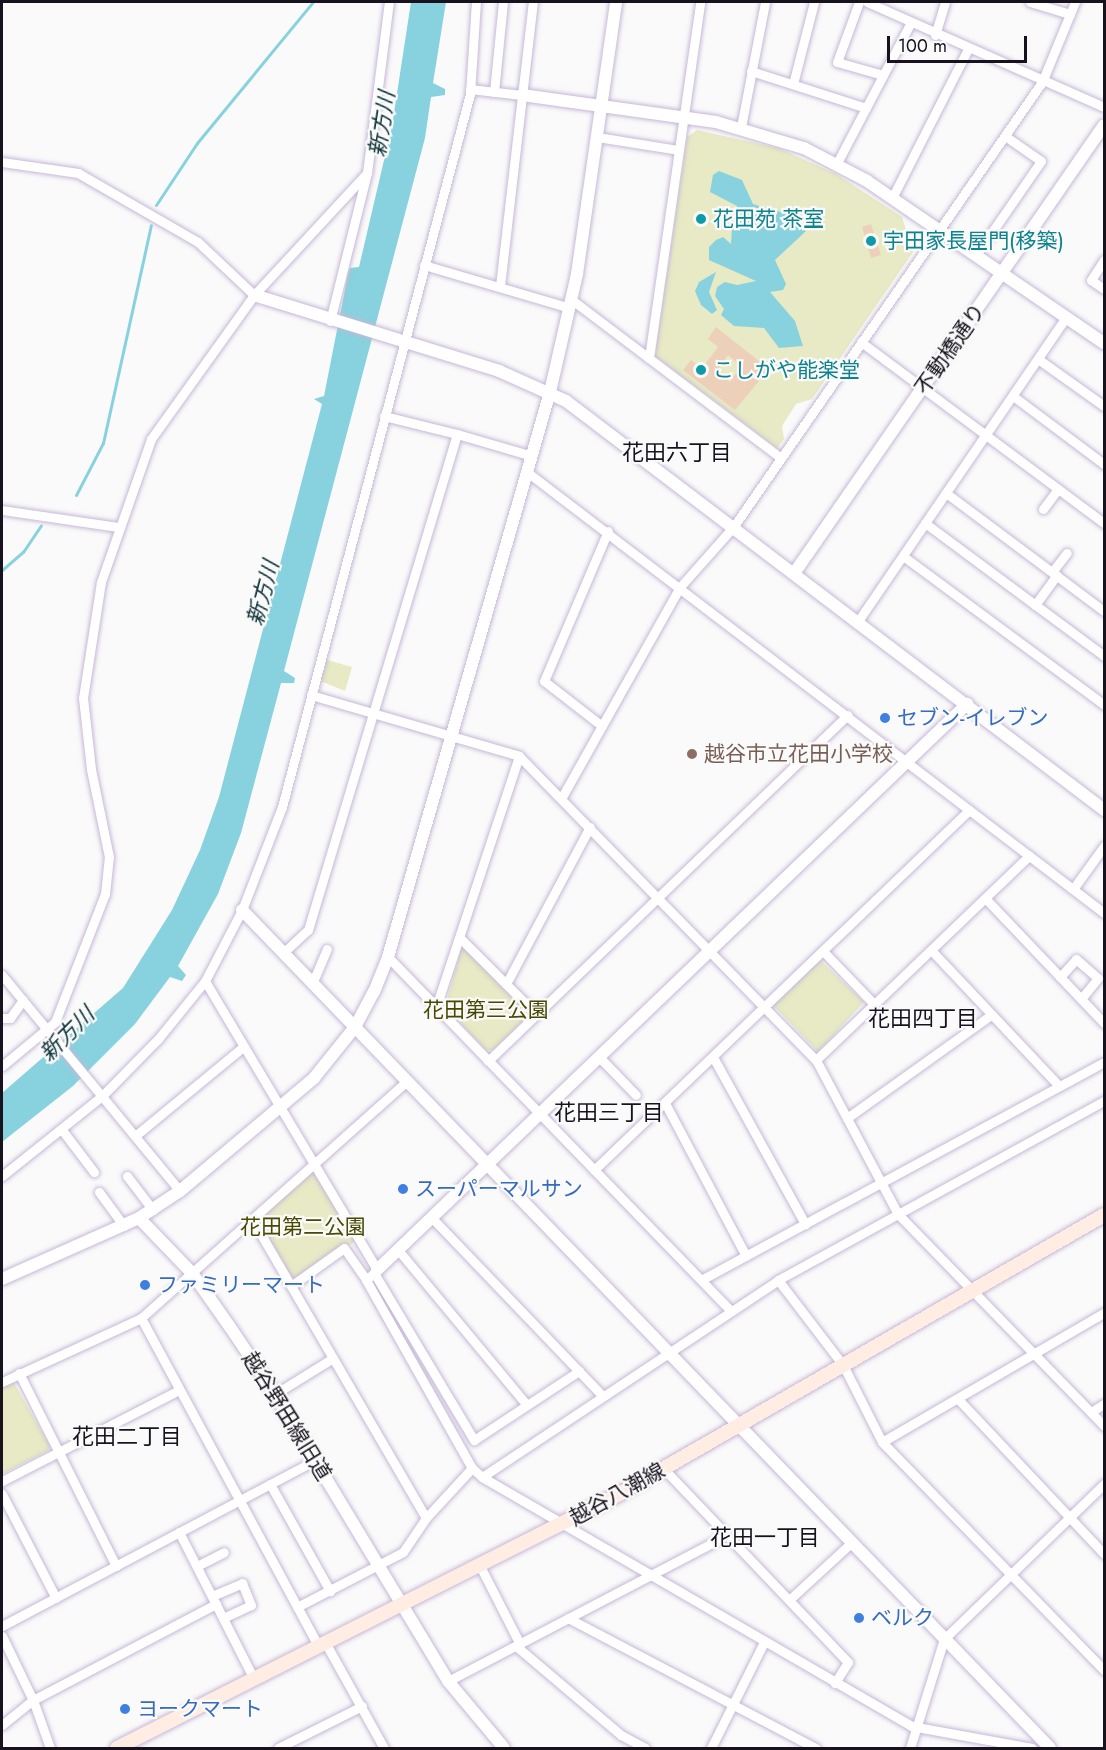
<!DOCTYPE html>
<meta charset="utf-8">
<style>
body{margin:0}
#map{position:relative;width:1106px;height:1750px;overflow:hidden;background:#fafafa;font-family:Jost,"Noto Sans JP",sans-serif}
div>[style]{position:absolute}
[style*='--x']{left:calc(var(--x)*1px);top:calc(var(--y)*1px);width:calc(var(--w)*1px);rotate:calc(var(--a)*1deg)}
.green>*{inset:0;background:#e7eac4}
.water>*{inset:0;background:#87d2de}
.stream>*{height:3px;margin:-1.5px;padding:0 1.5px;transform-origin:1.5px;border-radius:1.5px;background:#87d2de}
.building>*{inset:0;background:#edd0b9}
.roads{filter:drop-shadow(0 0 2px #c6b8d7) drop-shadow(0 0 2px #c6b8d7)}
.minor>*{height:9px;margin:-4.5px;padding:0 4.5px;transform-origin:4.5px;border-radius:4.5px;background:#fff}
.tertiary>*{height:12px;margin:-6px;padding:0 6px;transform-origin:6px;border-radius:6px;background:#fff}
.secondary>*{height:14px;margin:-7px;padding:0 7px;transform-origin:7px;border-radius:7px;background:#ffece2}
.dots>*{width:16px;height:16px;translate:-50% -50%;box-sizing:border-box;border:3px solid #fafafa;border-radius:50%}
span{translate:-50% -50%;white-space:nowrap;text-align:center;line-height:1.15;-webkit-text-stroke:4.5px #fafafa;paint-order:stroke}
.culture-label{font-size:21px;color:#0d838f}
.left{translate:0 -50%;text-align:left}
.street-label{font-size:21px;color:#17121d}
.shop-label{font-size:21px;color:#366cbe}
.education-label{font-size:21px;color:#785e54}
.park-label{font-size:21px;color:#484902}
.water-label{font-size:22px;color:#0d3338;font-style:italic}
.neighbourhood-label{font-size:22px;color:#17121d}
.frame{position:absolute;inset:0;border:3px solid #17121d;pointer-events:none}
.scale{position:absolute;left:887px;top:36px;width:140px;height:27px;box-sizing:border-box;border:3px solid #17121d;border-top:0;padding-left:8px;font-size:18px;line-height:21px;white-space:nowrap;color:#17121d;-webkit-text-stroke:4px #fafafa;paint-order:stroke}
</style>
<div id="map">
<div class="green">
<div style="clip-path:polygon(697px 130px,778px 148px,836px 174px,902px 217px,913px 252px,812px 399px,796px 404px,782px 426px,784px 439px,777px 448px,655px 356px,687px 137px)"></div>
<div style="clip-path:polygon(324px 659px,352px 667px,345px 691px,318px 680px)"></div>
<div style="clip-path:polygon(465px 949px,526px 1012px,526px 1018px,493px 1050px,486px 1050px,445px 1007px,461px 950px)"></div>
<div style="clip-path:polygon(820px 960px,864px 1002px,818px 1052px,772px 1004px)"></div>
<div style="clip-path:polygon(313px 1164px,358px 1239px,291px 1286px,252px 1219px)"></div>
<div style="clip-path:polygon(13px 1381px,50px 1446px,48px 1451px,2px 1474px,2px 1387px)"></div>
</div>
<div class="water">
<div style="clip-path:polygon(411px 2px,446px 2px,433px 83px,445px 89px,445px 95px,431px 97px,425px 138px,284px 671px,295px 678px,294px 683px,281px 683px,241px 833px,218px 894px,178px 966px,186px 975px,182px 981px,170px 977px,135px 1024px,73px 1086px,2px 1142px,2px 1093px,123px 988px,172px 910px,200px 850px,219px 797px,322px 404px,314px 399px,324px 396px,348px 274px,350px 268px,359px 267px,392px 126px)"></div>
<div style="clip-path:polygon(719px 171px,742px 180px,753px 204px,784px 213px,806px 231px,775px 260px,786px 284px,783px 290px,770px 292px,795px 321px,803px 346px,779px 348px,764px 328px,734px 326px,721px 315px,724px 309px,715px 296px,717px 287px,725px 282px,737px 285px,756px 281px,709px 260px,709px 247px,716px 240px,723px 237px,731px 244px,732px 227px,740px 217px,737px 206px,710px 192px,713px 175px)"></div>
<div style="clip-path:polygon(716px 272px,709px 292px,717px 310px,712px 314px,701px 305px,695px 291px,699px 282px)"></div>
</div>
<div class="stream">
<div style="--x:156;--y:205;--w:74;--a:-56.5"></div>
<div style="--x:197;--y:143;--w:183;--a:-50.6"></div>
<div style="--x:76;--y:495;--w:59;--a:-62.6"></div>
<div style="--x:103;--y:443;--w:223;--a:-77.6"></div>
<div style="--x:2;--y:570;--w:28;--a:-41"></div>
<div style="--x:23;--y:552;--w:32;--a:-56"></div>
</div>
<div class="building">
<div style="clip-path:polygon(871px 224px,881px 255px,871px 258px,862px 227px)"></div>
<div style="clip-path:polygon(evenodd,716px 327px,769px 369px,735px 410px,683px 370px,691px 360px,702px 368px,718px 347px,708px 339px,716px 327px,728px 355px,741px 366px,730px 382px,717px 371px,728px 355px)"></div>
</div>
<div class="roads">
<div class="minor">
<div style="--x:859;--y:2;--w:64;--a:110.1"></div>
<div style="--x:837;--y:62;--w:48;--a:15.8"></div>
<div style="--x:867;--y:2;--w:259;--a:23.9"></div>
<div style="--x:1030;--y:2;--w:42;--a:16.7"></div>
<div style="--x:935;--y:35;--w:34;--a:-73"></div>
<div style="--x:751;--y:71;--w:121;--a:17.8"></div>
<div style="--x:793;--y:84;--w:85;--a:-75.6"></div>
<div style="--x:470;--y:89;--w:52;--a:6.6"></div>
<div style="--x:494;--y:92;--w:90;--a:-84.3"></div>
<div style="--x:741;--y:127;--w:127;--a:-79.1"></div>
<div style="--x:597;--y:137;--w:82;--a:9.1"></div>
<div style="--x:2;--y:162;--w:77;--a:8.2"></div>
<div style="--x:78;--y:173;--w:138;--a:29.9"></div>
<div style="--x:198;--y:242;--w:77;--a:43.4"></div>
<div style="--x:837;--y:163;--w:157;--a:-62.3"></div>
<div style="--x:892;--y:198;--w:167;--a:-63"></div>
<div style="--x:976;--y:255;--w:114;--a:-55.3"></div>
<div style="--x:1041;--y:161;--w:44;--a:-145.2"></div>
<div style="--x:1104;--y:260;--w:24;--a:123"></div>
<div style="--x:1091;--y:280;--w:16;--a:35"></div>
<div style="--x:424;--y:265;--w:152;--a:16.4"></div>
<div style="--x:500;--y:286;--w:286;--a:-83.4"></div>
<div style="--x:572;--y:300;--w:262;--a:37.1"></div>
<div style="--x:330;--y:321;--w:153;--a:-76"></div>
<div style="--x:367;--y:173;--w:172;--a:-82.7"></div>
<div style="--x:861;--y:342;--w:303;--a:36.7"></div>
<div style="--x:649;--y:358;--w:360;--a:-81.8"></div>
<div style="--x:1038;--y:359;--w:81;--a:35.5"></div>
<div style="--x:1013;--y:396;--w:114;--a:36.8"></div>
<div style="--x:384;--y:416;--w:75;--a:13.9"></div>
<div style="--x:527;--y:472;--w:726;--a:37.39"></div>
<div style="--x:946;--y:493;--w:197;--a:36.8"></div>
<div style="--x:1043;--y:509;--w:25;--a:-53"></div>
<div style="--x:2;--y:510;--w:118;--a:8.3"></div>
<div style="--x:925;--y:523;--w:223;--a:36.6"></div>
<div style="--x:903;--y:556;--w:250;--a:36.5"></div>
<div style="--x:1052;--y:572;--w:24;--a:-52"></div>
<div style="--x:1035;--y:605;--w:37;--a:-54"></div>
<div style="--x:858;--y:621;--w:368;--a:-55.6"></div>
<div style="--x:311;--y:695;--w:217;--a:16.3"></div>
<div style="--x:519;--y:756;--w:425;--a:45.7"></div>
<div style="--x:816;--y:1060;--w:174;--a:62"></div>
<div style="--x:898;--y:1214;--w:296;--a:45.8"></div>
<div style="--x:602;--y:726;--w:73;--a:-142.2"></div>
<div style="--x:544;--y:681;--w:163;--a:-66.9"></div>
<div style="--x:562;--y:797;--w:241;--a:-60.7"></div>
<div style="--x:680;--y:587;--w:81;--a:-48.5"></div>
<div style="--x:734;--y:526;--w:540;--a:-55.25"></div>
<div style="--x:1042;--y:82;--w:87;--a:-67.6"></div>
<div style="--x:1073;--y:889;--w:53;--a:-54.2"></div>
<div style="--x:985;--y:898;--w:173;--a:46.4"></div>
<div style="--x:461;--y:939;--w:106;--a:45"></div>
<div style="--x:931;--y:950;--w:187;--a:46.7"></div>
<div style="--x:823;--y:951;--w:74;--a:46.1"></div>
<div style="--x:283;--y:953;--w:34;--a:-43"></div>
<div style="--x:308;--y:930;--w:518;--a:-73.28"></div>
<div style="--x:457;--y:434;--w:78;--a:16.3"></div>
<div style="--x:388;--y:957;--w:493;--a:45.9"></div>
<div style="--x:2;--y:975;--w:280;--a:50.5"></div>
<div style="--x:1060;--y:977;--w:24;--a:-48"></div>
<div style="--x:1076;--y:959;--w:29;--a:41"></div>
<div style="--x:1098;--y:978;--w:27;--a:129"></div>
<div style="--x:205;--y:981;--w:336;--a:59.2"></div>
<div style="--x:377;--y:1270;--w:15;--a:138"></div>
<div style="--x:366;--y:1280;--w:216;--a:60.6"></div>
<div style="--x:472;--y:1468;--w:13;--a:42"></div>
<div style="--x:482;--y:1477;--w:496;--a:30.1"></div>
<div style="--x:911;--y:1726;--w:123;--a:10.3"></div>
<div style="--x:312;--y:984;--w:38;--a:-67"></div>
<div style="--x:506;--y:984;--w:178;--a:-61.9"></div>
<div style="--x:436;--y:1007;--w:264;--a:-71.7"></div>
<div style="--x:2;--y:1018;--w:8;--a:0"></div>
<div style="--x:10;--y:1018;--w:22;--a:-54"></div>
<div style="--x:713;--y:1057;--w:191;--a:61.1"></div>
<div style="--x:601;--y:1059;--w:50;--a:45.8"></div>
<div style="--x:816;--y:1060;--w:295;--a:-43.8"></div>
<div style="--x:488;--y:1061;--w:499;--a:-43.9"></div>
<div style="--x:2;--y:1066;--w:69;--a:-39.7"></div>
<div style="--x:55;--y:1022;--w:137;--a:-68.7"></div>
<div style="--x:105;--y:894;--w:37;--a:-84"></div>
<div style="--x:109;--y:857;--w:90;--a:-101.6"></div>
<div style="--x:91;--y:769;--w:71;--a:-96.4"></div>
<div style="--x:83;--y:698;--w:117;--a:-81.2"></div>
<div style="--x:101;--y:582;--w:151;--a:-70.7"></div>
<div style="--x:151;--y:439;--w:177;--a:-54.4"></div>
<div style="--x:254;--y:295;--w:166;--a:-47.2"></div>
<div style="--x:665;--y:1103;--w:173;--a:62.1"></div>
<div style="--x:847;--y:1118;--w:178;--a:-35.6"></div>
<div style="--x:62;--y:1130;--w:53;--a:52.7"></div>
<div style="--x:135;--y:1136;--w:141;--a:-39.5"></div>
<div style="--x:594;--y:1170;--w:520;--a:-43.83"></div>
<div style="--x:2;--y:1176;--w:128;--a:-38.7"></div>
<div style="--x:102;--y:1096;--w:80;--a:-45.5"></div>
<div style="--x:158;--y:1039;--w:75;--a:-51"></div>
<div style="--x:205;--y:981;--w:80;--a:-62.5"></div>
<div style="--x:242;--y:910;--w:110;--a:-68.8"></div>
<div style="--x:282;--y:807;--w:737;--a:-75.23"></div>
<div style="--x:470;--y:94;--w:92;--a:-86.3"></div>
<div style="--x:127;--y:1176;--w:43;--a:52.6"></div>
<div style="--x:99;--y:1192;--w:42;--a:53.7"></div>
<div style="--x:252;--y:1219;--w:346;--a:59.8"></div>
<div style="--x:433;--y:1219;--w:245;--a:46.2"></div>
<div style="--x:399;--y:1251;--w:200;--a:50.3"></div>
<div style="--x:374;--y:1273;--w:195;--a:59.1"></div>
<div style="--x:474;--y:1440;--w:126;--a:-33.3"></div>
<div style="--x:701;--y:1280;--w:458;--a:-28.4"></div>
<div style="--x:778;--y:1280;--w:107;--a:52.6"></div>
<div style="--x:843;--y:1365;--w:86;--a:63.1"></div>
<div style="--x:882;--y:1442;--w:318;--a:45.8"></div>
<div style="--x:291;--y:1286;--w:65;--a:-35.6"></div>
<div style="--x:344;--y:1248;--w:39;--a:55"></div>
<div style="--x:141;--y:1318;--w:374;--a:61.6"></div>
<div style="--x:19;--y:1373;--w:216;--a:63.3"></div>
<div style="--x:2;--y:1382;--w:153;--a:-24.7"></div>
<div style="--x:141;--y:1318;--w:356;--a:-41.7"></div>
<div style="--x:275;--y:1394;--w:68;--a:-31.8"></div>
<div style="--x:958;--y:1399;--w:213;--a:46.7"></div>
<div style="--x:1091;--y:1412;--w:15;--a:-32"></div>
<div style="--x:882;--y:1442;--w:257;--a:-30.2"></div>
<div style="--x:664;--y:1469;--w:267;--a:46.4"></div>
<div style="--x:848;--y:1662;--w:25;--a:122"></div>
<div style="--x:482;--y:1477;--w:356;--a:-33.6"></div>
<div style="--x:778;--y:1280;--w:372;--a:-28.8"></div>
<div style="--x:2;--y:1481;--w:199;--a:-27.2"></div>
<div style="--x:270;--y:1484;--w:123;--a:60.7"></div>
<div style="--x:2;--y:1494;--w:117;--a:62.6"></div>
<div style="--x:179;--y:1532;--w:165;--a:63"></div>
<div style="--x:197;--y:1566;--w:30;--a:-27"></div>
<div style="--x:480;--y:1566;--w:88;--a:62.9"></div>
<div style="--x:212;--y:1596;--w:33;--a:-23"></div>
<div style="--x:242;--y:1583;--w:24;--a:68"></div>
<div style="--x:251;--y:1605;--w:31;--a:155"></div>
<div style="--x:789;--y:1600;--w:86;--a:-42.6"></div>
<div style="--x:297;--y:1607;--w:119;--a:-27.4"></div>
<div style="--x:403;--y:1552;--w:41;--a:-55.9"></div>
<div style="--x:426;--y:1518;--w:68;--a:-47.4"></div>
<div style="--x:568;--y:1618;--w:280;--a:27.7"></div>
<div style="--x:2;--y:1626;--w:354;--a:-27.9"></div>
<div style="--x:2;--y:1636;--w:71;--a:64.2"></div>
<div style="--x:33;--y:1700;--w:51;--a:70.5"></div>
<div style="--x:326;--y:1644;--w:119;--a:60.9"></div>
<div style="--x:516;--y:1646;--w:138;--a:40.3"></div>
<div style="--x:621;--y:1735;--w:27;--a:28"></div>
<div style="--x:448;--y:1681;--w:313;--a:-27.6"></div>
<div style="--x:2;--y:1725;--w:40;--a:-39"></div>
<div style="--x:33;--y:1700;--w:207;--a:-27.7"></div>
<div style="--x:278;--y:1748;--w:94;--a:-26.6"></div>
<div style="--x:711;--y:1748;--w:119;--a:-63.4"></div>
<div style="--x:910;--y:1748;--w:114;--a:-72.7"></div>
<div style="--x:944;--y:1639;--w:223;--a:-44.1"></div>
</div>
<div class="tertiary">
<div style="--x:522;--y:95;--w:196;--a:7.9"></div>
<div style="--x:716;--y:122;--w:92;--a:16.5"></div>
<div style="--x:804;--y:148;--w:71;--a:27.6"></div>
<div style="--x:867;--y:181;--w:287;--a:34.4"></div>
<div style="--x:254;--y:295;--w:257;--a:17.2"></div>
<div style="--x:499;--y:371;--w:73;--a:24.1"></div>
<div style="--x:566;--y:401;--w:676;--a:37.24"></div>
<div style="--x:795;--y:572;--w:543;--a:-55.34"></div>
<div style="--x:242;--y:910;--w:1164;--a:46.04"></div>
<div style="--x:139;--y:1218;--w:76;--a:46.1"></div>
<div style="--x:192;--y:1273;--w:66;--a:54.9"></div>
<div style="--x:230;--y:1327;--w:81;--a:56.1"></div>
<div style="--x:275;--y:1394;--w:335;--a:58.9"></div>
<div style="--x:448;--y:1681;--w:87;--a:50.1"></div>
<div style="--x:377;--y:1270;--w:818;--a:-43.81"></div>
<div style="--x:2;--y:1279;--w:150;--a:-24"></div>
<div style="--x:139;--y:1218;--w:49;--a:-33.4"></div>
<div style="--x:180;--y:1191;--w:175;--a:-40.1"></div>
<div style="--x:314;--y:1078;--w:65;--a:-51.2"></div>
<div style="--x:355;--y:1027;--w:40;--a:-62"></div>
<div style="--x:374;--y:992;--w:38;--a:-68"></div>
<div style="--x:388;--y:957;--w:588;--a:-74"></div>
<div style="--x:550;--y:392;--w:121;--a:-77.1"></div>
<div style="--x:577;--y:274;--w:275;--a:-81.8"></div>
</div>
<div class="secondary">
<div style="--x:117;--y:1748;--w:557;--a:-26.8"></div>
<div style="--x:614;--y:1497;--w:565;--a:-29.92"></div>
</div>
</div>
<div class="dots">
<div style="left:701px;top:219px;background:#0f9aa8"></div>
<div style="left:871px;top:241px;background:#0f9aa8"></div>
<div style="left:701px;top:370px;background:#0f9aa8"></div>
<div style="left:885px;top:718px;background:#3f7fe0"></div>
<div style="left:692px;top:754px;background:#8d6e63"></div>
<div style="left:403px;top:1189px;background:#3f7fe0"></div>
<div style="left:145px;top:1285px;background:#3f7fe0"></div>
<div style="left:859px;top:1618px;background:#3f7fe0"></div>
<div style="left:125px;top:1709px;background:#3f7fe0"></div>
</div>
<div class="culture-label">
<span class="left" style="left:713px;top:219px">花田苑 茶室</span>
<span class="left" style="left:883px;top:241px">宇田家長屋門(移築)</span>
<span class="left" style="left:713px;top:370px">こしがや能楽堂</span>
</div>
<div class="street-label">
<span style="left:950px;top:349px;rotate:-55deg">不動橋通り</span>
<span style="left:287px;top:1416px;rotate:58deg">越谷野田線旧道</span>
<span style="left:617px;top:1494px;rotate:-29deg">越谷八潮線</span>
</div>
<div class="shop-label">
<span class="left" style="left:897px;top:718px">セブン-イレブン</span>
<span class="left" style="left:415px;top:1189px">スーパーマルサン</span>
<span class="left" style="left:157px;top:1285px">ファミリーマート</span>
<span class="left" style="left:871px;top:1618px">ベルク</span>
<span class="left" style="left:137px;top:1709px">ヨークマート</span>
</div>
<div class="education-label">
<span class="left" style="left:704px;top:754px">越谷市立花田小学校</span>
</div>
<div class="park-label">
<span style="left:486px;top:1010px">花田第三公園</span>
<span style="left:303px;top:1227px">花田第二公園</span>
</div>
<div class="water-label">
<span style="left:382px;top:124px;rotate:-81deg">新方川</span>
<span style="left:263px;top:593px;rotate:-75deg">新方川</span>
<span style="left:67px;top:1034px;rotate:-45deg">新方川</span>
</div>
<div class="neighbourhood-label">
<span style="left:677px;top:453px">花田六丁目</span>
<span style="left:923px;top:1019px">花田四丁目</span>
<span style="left:609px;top:1113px">花田三丁目</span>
<span style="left:127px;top:1437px">花田二丁目</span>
<span style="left:765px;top:1538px">花田一丁目</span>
</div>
<div class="frame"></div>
<div class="scale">100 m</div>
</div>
